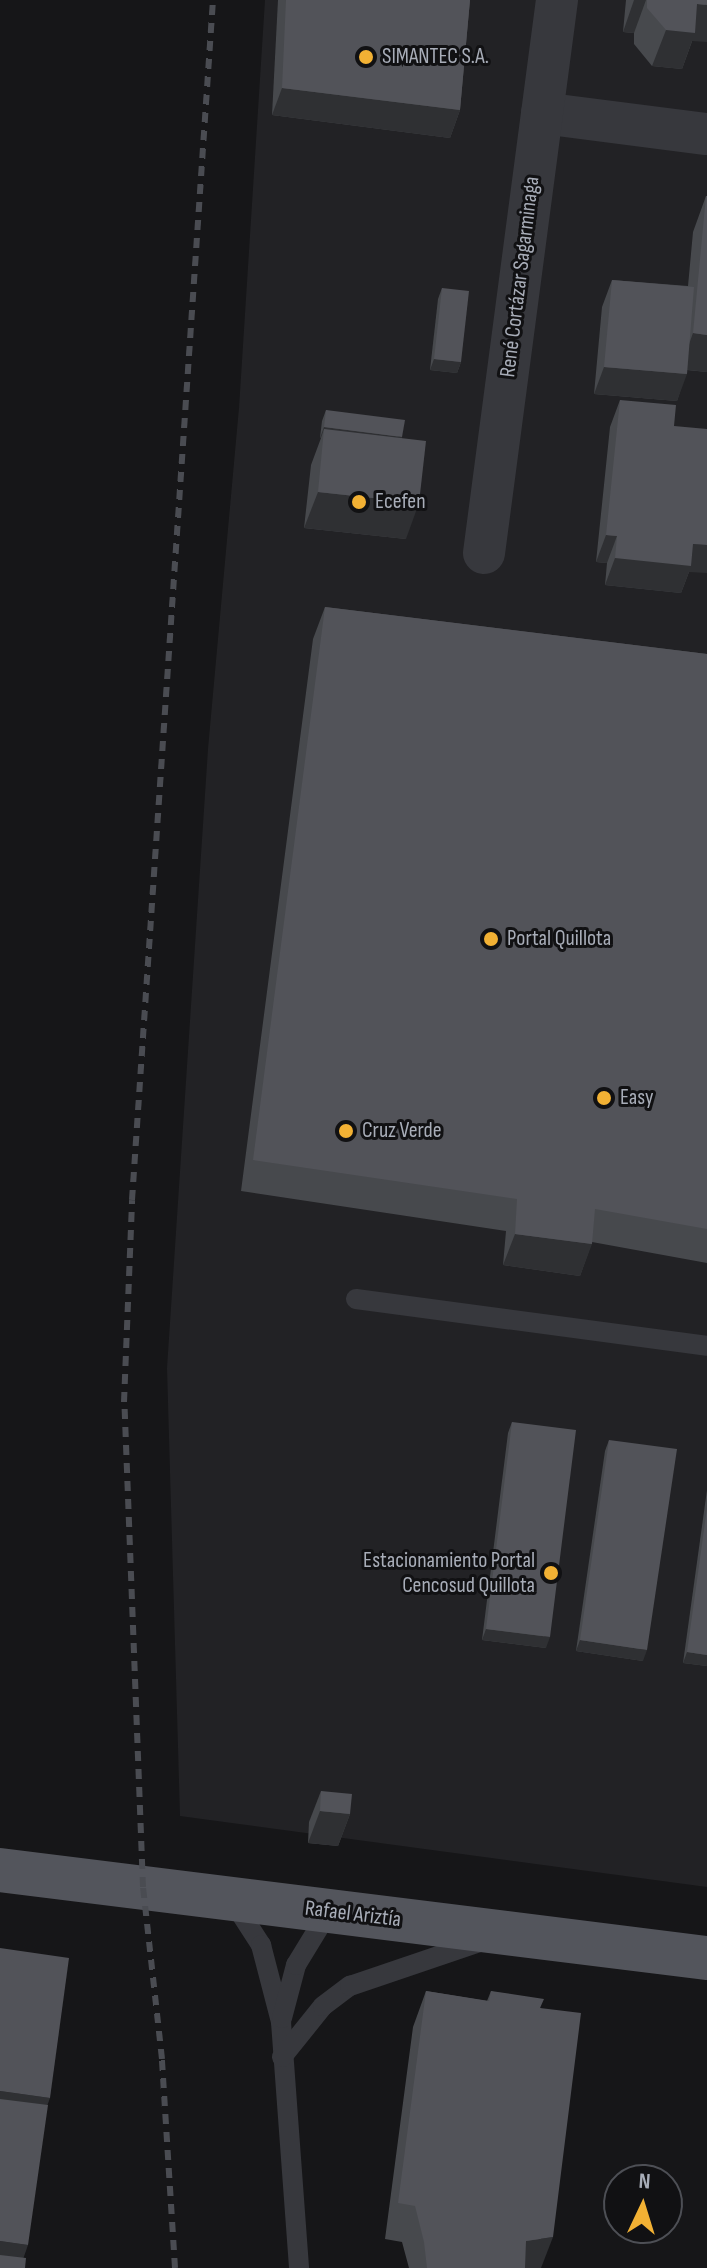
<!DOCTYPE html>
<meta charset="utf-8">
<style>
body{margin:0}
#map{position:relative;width:707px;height:2268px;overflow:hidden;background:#161618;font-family:"Sofia Sans Condensed",sans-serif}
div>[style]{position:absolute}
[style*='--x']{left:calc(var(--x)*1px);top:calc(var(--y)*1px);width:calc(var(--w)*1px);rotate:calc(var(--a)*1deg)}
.built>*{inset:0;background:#222225}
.lane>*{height:20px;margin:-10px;padding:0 10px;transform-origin:10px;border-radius:10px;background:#37383d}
.street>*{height:42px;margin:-21px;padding:0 21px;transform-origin:21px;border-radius:21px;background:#37383d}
.primary>*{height:44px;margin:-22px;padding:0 22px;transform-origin:22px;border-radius:22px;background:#53555c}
.rail>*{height:6px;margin-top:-3px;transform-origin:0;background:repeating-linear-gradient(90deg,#4a4c52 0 10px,transparent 0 18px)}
.wall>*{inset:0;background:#47494d}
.shaded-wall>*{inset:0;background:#2f3033}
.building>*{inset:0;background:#525359}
.dots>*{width:22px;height:22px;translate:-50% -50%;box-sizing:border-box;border:4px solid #111113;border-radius:50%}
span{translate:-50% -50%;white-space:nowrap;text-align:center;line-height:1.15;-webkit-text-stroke:6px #111113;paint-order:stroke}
.poi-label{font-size:22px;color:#a8adb8}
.left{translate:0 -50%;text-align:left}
.right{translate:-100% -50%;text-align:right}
.street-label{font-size:22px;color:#a8adb8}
.north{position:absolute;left:603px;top:2164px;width:80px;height:80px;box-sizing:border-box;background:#111113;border:2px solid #4d4f55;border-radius:50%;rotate:4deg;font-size:22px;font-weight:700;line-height:32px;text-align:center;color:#a8adb8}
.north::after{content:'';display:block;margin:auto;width:28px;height:36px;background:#f2b134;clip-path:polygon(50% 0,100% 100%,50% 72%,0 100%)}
</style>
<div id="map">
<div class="built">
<div style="clip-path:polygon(265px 0,707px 0,707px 1887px,180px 1816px,167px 1368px,208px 749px,239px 408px)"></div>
</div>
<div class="lane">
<div style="--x:356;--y:1299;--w:354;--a:7.6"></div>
<div style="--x:232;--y:1900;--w:54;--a:57.2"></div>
<div style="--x:261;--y:1945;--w:80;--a:75.4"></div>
<div style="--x:281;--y:2022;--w:247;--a:85.8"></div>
<div style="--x:282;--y:2018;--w:55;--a:-75.2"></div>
<div style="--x:296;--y:1965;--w:63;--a:-58.6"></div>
<div style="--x:282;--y:2057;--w:65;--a:-51.2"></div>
<div style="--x:323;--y:2006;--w:34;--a:-37"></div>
<div style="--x:350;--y:1986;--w:136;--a:-18.8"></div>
</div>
<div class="street">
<div style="--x:542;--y:113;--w:166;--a:7.3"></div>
<div style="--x:484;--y:553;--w:558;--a:-82.48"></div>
</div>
<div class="primary">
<div style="--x:0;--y:1870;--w:712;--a:7.1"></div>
</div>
<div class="rail">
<div style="--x:175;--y:2268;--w:209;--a:-93.6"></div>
<div style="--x:162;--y:2059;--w:173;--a:-96.3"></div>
<div style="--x:143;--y:1887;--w:485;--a:-92.2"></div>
<div style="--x:124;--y:1402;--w:202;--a:-87.7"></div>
<div style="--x:132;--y:1200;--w:1203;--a:-86.14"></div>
</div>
<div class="wall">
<div style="clip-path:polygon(278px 0,470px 0,460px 110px,450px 138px,272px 115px)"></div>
<div style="clip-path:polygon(626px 0,707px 0,682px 69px,652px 66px,634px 44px,634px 33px,623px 32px)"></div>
<div style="clip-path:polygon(706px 196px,707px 196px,707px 372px,687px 370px,677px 401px,594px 394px,602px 307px,612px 280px,688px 286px,693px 232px)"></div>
<div style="clip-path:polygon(442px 288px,461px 362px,457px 373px,430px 370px,438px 299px)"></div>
<div style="clip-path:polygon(620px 400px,674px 426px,689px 572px,681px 593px,605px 585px,607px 563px,596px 562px,610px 427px)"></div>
<div style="clip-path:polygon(326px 410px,402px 438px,406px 539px,304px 528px,311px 465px,321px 438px,320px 438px,322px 421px)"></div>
<div style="clip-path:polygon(325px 607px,707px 654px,707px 1263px,592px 1242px,580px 1276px,503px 1265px,506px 1231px,241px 1191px,313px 639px)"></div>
<div style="clip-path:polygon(512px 1422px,546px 1648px,482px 1640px,508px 1433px)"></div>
<div style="clip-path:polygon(609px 1440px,643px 1661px,576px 1651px,605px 1451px)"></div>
<div style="clip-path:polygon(707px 1490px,707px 1666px,683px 1663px)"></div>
<div style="clip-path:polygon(321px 1791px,350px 1814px,338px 1846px,308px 1843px,309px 1822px)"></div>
<div style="clip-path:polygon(426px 1991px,487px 2001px,491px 1991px,541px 2008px,541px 2268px,409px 2268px,402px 2242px,385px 2239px,413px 2027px)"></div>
</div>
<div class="shaded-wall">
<div style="clip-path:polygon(634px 0,646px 0,634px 33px,623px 32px)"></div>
<div style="clip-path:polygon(697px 4px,707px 5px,707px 42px,692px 41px,682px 69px,652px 66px,666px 30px)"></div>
<div style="clip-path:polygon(282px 88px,460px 110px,450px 138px,272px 115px)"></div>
<div style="clip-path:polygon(693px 333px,707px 335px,707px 372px,680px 369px)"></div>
<div style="clip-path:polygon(434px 359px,461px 362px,457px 373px,430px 370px)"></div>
<div style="clip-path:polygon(604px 367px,687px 374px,677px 401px,594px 394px)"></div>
<div style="clip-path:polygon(324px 427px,402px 437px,398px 448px,324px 429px,321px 438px,320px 438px)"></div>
<div style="clip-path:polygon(318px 492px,419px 503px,406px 539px,304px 528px)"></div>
<div style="clip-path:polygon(606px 535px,617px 536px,607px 563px,596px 562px)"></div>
<div style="clip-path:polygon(693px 544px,707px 545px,707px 573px,689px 572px,681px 593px,605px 585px,615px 558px)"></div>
<div style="clip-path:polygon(515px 1234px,592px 1244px,580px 1276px,503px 1265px)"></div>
<div style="clip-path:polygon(486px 1629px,550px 1637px,546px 1648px,482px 1640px)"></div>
<div style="clip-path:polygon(580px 1640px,647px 1650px,643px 1661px,576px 1651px)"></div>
<div style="clip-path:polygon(687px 1652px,707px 1655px,707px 1666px,683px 1663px)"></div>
<div style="clip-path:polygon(320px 1811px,350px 1814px,338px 1846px,308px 1843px)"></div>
<div style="clip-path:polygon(0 2091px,50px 2098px,37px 2134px,0 2129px)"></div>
<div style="clip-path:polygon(553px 2237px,541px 2268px,516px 2268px,526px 2241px)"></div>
<div style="clip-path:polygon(0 2241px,28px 2245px,20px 2268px,0 2268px)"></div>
</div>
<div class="building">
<div style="clip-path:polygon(286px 0,470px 0,460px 110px,282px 88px)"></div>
<div style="clip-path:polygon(647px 0,707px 0,707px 5px,697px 4px,695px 33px,666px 30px,647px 8px)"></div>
<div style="clip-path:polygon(706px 196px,707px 196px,707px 335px,693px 333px)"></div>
<div style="clip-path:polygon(612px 280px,694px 287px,687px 374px,604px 367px)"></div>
<div style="clip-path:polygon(442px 288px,469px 291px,461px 362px,434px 359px)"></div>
<div style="clip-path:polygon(620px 400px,676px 405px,674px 426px,707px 429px,707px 545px,693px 544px,691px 566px,615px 558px,617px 536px,606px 535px)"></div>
<div style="clip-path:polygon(326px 410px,405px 420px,402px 437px,324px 427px)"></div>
<div style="clip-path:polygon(324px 429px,426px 441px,419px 503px,318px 492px)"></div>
<div style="clip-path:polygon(325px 607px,707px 654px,707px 1229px,595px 1209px,592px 1244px,515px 1234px,517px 1199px,253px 1160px)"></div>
<div style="clip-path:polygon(512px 1422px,576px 1430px,550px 1637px,486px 1629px)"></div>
<div style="clip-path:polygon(609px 1440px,677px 1449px,647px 1650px,580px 1640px)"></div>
<div style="clip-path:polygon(707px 1508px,707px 1655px,687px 1652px)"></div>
<div style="clip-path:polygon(321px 1791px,352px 1794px,350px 1814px,320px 1811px)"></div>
<div style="clip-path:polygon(0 1948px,69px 1958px,50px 2098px,0 2091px)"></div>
<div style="clip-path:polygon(426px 1991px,489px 2001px,491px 1991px,544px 1999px,540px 2008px,581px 2013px,553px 2237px,526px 2241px,525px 2268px,427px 2268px,424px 2242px,415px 2206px,398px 2203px)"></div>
<div style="clip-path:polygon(0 2099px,48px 2105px,28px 2245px,0 2241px)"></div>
<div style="clip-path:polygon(0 2255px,26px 2258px,25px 2268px,0 2268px)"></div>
</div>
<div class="dots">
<div style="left:366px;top:57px;background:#f2b134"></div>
<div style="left:359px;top:502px;background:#f2b134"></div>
<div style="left:491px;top:939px;background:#f2b134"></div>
<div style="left:604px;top:1098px;background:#f2b134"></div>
<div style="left:346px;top:1131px;background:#f2b134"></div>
<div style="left:551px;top:1573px;background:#f2b134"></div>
</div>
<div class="poi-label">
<span class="left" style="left:382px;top:57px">SIMANTEC S.A.</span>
<span class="left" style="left:375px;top:502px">Ecefen</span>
<span class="left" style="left:507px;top:939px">Portal Quillota</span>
<span class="left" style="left:620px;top:1098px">Easy</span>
<span class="left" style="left:362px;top:1131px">Cruz Verde</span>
<span class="right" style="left:535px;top:1573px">Estacionamiento Portal<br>Cencosud Quillota</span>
</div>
<div class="street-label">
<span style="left:520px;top:277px;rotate:-83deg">René Cortázar Sagarminaga</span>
<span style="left:353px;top:1914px;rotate:7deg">Rafael Ariztía</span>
</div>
<div class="north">N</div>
</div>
